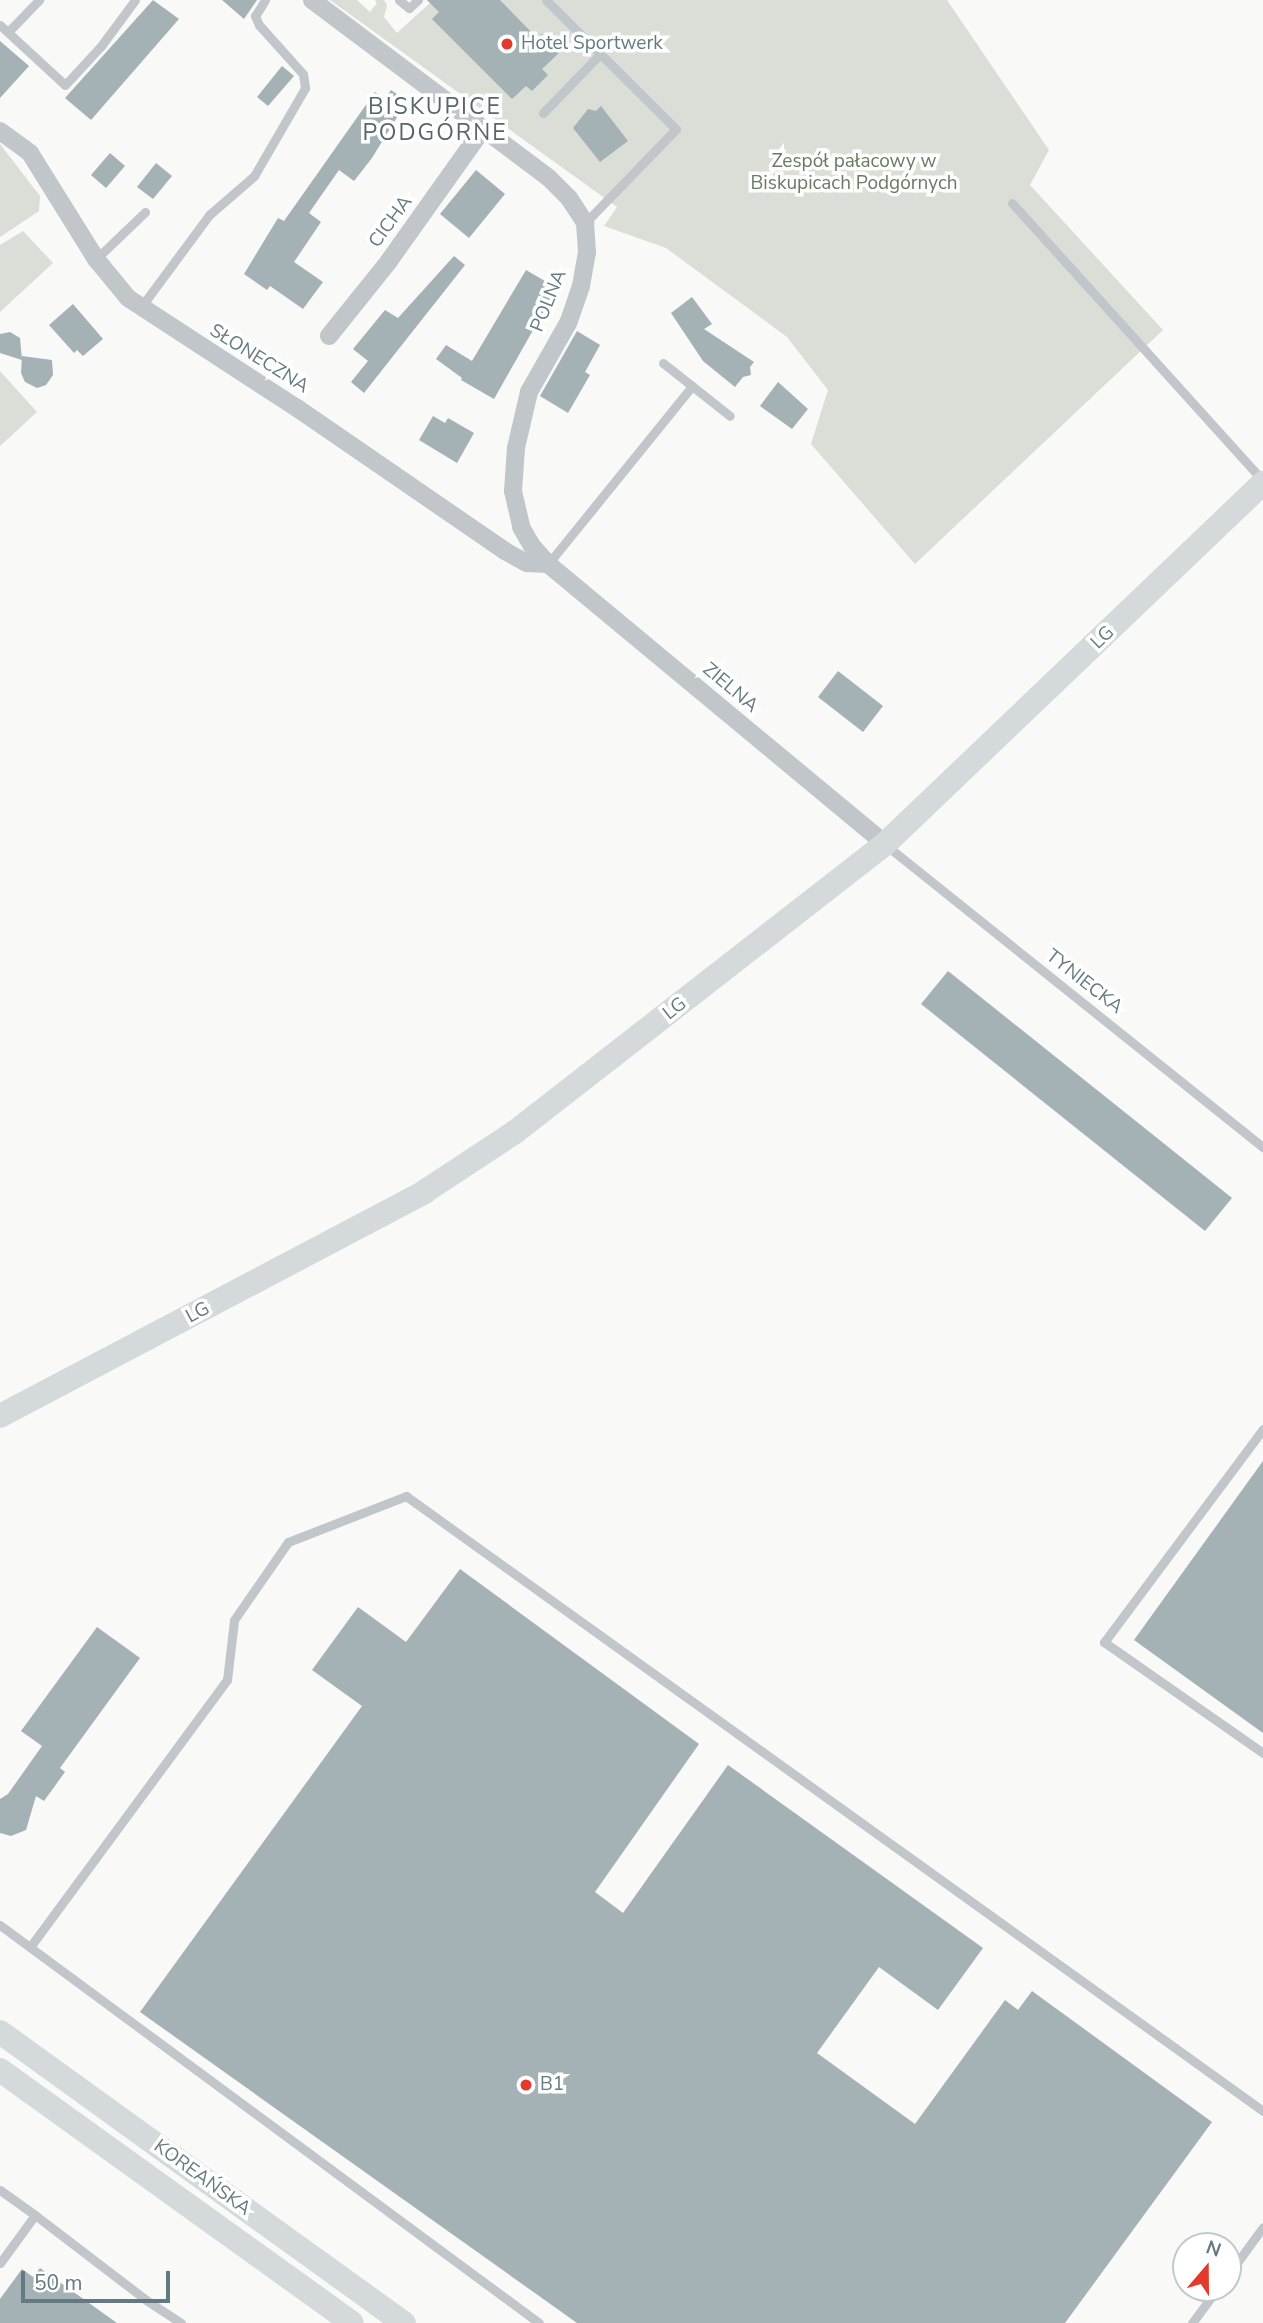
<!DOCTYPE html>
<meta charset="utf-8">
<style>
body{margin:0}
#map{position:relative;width:1263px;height:2323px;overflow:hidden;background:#f9f9f7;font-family:"Nunito Sans",sans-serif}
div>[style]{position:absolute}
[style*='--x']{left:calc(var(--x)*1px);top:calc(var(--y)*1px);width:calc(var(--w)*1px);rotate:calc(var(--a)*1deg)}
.green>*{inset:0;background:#daded6}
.building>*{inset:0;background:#a4b1b5}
.lane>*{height:9px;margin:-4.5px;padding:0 4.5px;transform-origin:4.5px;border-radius:4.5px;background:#c0c6c9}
.street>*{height:18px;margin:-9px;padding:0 9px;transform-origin:9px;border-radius:9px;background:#c0c6c9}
.secondary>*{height:24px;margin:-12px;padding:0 12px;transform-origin:12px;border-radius:12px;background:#d4d9dc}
.dots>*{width:19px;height:19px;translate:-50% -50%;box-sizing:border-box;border:4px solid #fff;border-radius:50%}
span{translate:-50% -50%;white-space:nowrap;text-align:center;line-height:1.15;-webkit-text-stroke:7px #fff;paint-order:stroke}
.poi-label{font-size:19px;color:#647a82}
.left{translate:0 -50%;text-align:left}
.park-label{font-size:19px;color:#6b7a63}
.street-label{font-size:19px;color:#647a82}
.quarter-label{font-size:23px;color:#56666d;letter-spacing:2px}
.north{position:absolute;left:1172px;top:2232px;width:70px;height:70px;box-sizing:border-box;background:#fff;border:2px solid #c1cacd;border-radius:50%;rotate:20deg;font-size:19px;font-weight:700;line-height:28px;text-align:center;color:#647a82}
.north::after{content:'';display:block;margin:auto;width:24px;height:32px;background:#e33a2d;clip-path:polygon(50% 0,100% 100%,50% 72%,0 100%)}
.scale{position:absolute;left:21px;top:2271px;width:149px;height:32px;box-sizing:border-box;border:4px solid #647a82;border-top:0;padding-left:9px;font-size:21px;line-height:24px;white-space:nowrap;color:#647a82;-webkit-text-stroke:5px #fff;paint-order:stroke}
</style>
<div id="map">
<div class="green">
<div style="clip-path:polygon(330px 0,357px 0,370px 12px,377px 3px,375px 0,384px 0,387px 5px,384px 17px,397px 33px,430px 3px,427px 0,947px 0,1049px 150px,1030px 185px,1163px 330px,915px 564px,811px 444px,828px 390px,787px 337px,666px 248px,604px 226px,617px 207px)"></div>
<div style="clip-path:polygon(0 144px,40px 196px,39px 211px,0 237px)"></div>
<div style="clip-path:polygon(23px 231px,53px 263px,0 312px,0 245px)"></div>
<div style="clip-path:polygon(0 371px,37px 412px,0 446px)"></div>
</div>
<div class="building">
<div style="clip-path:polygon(153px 0,179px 19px,91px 120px,65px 98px)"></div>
<div style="clip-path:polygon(222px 0,257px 0,244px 19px)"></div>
<div style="clip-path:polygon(427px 0,500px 0,537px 38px,541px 34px,559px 53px,542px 69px,548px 75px,532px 91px,526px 86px,512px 99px,432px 19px,439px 12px)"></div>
<div style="clip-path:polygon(0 41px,29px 66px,0 98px)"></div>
<div style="clip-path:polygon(282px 66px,294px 76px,268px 106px,257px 97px)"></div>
<div style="clip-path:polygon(391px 90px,407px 101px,372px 158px,354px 181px,339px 170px,309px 213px,321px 222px,294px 262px,323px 282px,303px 309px,270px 286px,267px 290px,244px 274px,278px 218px,284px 221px,375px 92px,385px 99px)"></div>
<div style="clip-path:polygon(601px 106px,628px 141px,600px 162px,573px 128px,588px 109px,596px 111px)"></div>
<div style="clip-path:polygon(110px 153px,125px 166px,106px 188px,91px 175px)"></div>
<div style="clip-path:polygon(156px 163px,172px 176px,153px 199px,137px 187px)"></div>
<div style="clip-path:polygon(476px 170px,505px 194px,469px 238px,440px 214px)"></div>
<div style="clip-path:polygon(454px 256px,465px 265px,364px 393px,351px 382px,368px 361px,353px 349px,385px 310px,398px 318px)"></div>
<div style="clip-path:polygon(526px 270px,557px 288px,494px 399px,461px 380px,462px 378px,436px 359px,446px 345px,472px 361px)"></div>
<div style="clip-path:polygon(692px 297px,712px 324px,704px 329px,754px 362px,750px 367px,751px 375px,743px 377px,735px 387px,703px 361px,671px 313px)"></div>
<div style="clip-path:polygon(73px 304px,103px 339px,83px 356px,77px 350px,74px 353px,49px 325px)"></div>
<div style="clip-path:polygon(577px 331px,600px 345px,585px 372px,590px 375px,568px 413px,540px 396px)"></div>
<div style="clip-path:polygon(10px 332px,20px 338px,22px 360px,0 353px,0 334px)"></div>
<div style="clip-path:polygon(22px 356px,52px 360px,53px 375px,46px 385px,37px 388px,25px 382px,21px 373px)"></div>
<div style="clip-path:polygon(778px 382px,808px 409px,792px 429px,760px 406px)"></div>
<div style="clip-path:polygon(433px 416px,445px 423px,448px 418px,474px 433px,457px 463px,419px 440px)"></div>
<div style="clip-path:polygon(838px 671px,883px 706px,863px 732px,818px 697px)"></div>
<div style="clip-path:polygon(948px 971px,1232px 1198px,1205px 1231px,921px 1004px)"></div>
<div style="clip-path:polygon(1263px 1461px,1263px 1733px,1134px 1640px)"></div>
<div style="clip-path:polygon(460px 1569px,699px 1744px,595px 1892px,623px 1913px,728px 1765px,983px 1948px,938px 2010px,879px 1967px,817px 2053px,915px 2124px,1005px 2000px,1018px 2010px,1032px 1991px,1212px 2122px,1065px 2323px,577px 2323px,140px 2012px,362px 1706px,312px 1670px,358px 1607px,406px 1642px)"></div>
<div style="clip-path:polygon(97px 1627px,140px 1658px,60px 1768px,65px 1772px,44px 1801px,36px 1796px,26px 1830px,11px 1836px,0 1833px,0 1799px,8px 1794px,42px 1746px,21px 1731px)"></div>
<div style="clip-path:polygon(40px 2268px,117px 2323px,0 2323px,0 2299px,22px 2269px,33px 2277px)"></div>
</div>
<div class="lane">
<div style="--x:399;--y:0;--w:13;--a:39"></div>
<div style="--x:409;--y:8;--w:12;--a:-42"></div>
<div style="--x:546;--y:0;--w:183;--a:44.8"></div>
<div style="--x:676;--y:129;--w:131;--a:134.1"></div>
<div style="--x:0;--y:25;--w:88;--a:42.7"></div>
<div style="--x:65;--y:85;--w:53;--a:-47.3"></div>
<div style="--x:101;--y:46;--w:57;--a:-53.5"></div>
<div style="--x:8;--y:32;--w:45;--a:-45.9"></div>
<div style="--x:543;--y:113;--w:83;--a:-46"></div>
<div style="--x:1012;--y:203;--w:373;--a:47.9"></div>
<div style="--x:96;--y:259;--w:68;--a:-43.8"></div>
<div style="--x:141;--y:307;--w:114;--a:-53.5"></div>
<div style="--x:209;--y:215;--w:60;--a:-40.9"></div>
<div style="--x:254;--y:176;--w:102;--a:-59.9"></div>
<div style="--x:305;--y:88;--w:14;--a:-98"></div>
<div style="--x:303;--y:74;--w:66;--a:-131.9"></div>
<div style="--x:259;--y:25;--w:10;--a:-114"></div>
<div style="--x:255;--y:16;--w:19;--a:-58"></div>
<div style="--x:663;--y:363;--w:85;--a:38.3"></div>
<div style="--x:548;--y:564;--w:229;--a:-51"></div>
<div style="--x:887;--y:846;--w:482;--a:38.7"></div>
<div style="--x:1263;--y:1429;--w:266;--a:126.7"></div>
<div style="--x:1104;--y:1642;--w:194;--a:34.9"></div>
<div style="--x:0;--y:1925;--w:670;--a:36.44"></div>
<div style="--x:30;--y:1947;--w:332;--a:-53.6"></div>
<div style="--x:227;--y:1680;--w:60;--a:-83.3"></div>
<div style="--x:234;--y:1620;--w:95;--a:-55.3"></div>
<div style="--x:288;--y:1542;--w:127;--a:-21.3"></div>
<div style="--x:406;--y:1496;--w:1055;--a:35.66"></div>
<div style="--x:0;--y:2190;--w:43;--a:35.5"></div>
<div style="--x:0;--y:2263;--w:59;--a:-53.9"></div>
<div style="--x:35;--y:2215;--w:140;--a:37.4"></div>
<div style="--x:146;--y:2300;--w:42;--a:33.3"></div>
<div style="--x:1228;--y:2275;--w:59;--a:-53.9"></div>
<div style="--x:1192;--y:2323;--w:44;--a:-53.4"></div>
</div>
<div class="street">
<div style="--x:312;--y:0;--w:296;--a:36.9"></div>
<div style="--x:549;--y:178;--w:28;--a:45"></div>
<div style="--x:569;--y:198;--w:30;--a:57"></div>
<div style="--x:585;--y:223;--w:29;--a:86"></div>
<div style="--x:587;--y:252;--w:35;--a:100"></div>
<div style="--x:581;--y:286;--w:39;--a:109"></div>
<div style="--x:568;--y:323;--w:79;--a:119.5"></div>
<div style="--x:529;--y:392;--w:57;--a:103.1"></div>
<div style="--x:516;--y:448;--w:43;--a:94"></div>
<div style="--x:513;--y:491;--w:37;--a:77"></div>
<div style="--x:521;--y:527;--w:22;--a:60"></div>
<div style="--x:532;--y:546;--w:24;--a:48"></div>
<div style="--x:548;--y:564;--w:438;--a:39.7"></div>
<div style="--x:0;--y:131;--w:37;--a:36"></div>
<div style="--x:30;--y:153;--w:125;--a:58.1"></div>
<div style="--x:96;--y:259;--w:50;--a:50.6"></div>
<div style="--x:128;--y:298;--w:202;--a:33.1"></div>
<div style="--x:297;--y:408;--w:252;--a:34.5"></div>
<div style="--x:505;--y:551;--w:25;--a:29"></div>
<div style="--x:527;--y:563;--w:21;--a:3"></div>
<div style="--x:329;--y:336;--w:96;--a:-51.3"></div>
<div style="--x:389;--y:261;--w:161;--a:-54.6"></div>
</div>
<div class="secondary">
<div style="--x:0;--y:1416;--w:480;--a:-27.8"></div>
<div style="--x:424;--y:1192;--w:109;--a:-33.4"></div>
<div style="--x:515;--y:1132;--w:469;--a:-37.9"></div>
<div style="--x:885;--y:844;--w:523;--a:-43.68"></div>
<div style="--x:0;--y:2032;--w:498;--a:35.8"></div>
<div style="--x:0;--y:2070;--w:433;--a:35.7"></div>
</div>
<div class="dots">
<div style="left:507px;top:44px;background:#e33a2d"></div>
<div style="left:526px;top:2085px;background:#e33a2d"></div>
</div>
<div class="poi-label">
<span class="left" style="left:521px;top:44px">Hotel Sportwerk</span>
<span class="left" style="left:540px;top:2085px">B1</span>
</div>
<div class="park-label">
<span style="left:854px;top:173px">Zespół pałacowy w<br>Biskupicach Podgórnych</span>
</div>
<div class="street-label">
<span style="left:391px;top:222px;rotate:-54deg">CICHA</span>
<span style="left:549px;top:301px;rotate:-68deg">POLNA</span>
<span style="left:259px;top:359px;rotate:32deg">SŁONECZNA</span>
<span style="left:1103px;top:638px;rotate:-44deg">LG</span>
<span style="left:730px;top:688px;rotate:40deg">ZIELNA</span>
<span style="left:1084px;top:982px;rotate:38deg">TYNIECKA</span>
<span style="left:675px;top:1009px;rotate:-38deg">LG</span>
<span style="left:198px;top:1313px;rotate:-28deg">LG</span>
<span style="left:202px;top:2178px;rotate:36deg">KOREAŃSKA</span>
</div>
<div class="quarter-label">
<span style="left:435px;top:120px">BISKUPICE<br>PODGÓRNE</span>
</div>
<div class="north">N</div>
<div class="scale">50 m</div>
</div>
